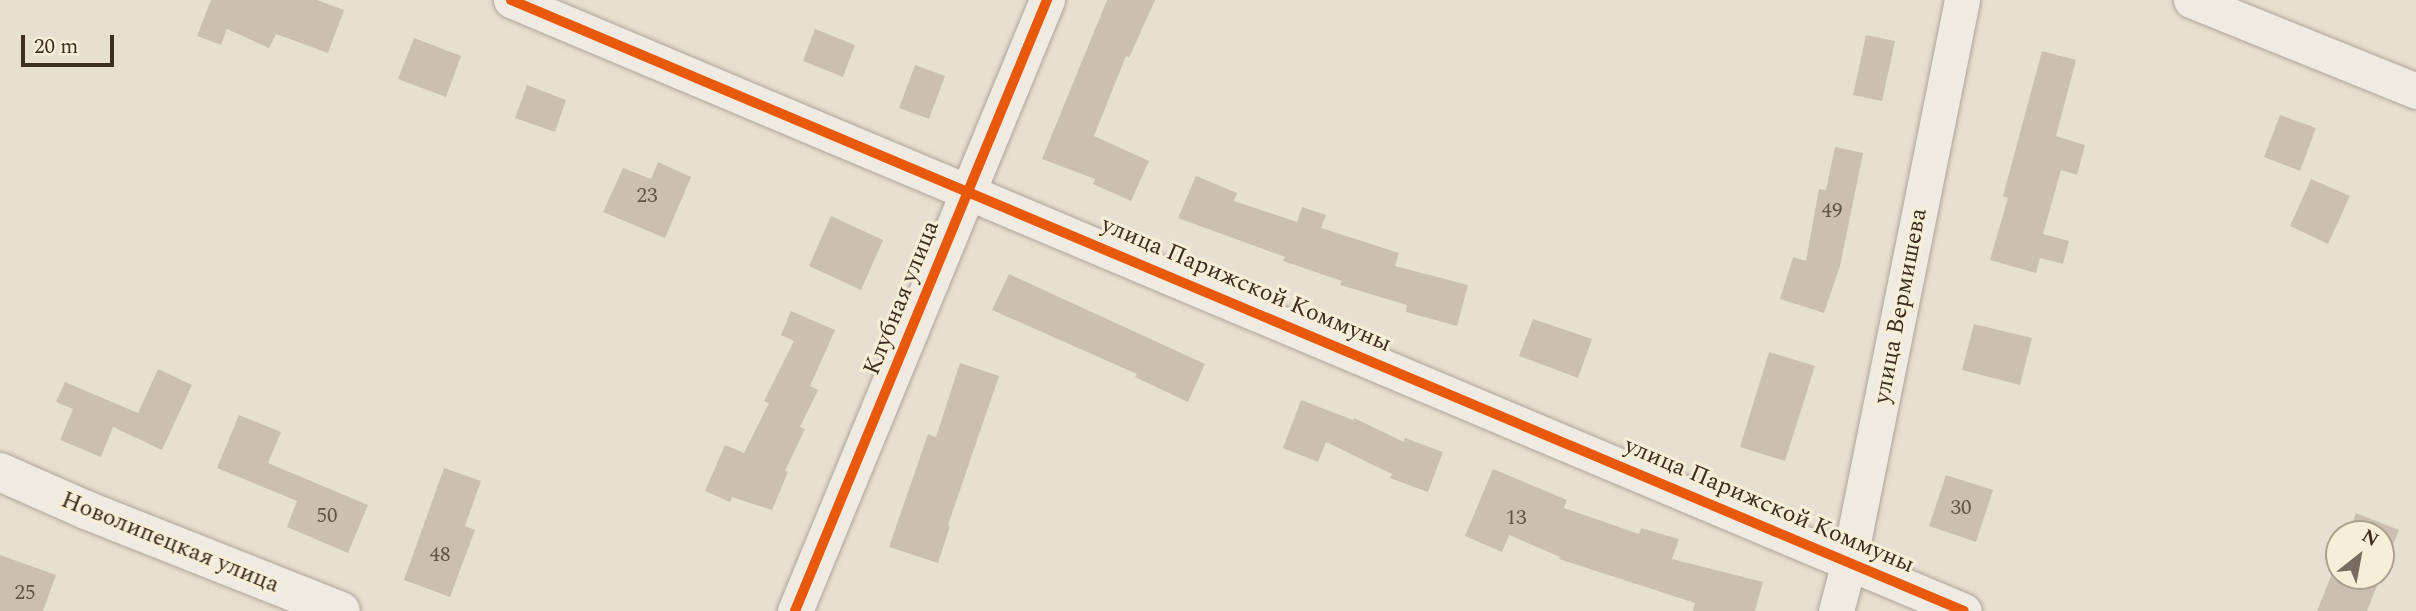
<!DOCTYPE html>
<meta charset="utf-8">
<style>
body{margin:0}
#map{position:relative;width:2416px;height:611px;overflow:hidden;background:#e7e0d1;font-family:Spectral,serif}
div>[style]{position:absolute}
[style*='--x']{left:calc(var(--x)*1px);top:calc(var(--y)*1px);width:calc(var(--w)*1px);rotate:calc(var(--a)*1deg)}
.building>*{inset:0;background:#cbbfb2}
.roads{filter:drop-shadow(0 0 2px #ada599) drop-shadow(0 0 2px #ada599)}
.street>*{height:35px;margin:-17.5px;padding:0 17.5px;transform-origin:17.5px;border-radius:17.5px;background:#efebe3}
.secondary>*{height:38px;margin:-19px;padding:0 19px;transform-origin:19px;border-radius:19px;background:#efebe3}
.cycleway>*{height:10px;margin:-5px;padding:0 5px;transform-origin:5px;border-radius:5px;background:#e8590c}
span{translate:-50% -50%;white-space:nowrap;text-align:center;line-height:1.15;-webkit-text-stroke:6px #f7eed8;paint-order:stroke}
.number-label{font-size:21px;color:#605244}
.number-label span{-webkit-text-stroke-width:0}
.street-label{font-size:24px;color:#3d2e20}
.north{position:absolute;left:2325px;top:520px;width:70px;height:70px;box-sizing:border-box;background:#f7eed8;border:2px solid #ada18e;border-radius:50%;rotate:31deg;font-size:19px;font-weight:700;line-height:28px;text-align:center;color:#3d2e20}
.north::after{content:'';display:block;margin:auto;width:24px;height:32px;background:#786c5e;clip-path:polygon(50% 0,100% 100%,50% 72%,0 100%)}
.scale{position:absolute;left:21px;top:35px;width:93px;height:32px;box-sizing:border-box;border:4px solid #3d2e20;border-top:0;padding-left:9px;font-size:21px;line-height:24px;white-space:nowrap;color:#3d2e20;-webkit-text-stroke:5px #f7eed8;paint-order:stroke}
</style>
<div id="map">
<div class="building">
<div style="clip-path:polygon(211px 0,317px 0,344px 10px,328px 53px,276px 34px,269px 48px,227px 29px,221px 45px,197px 36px)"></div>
<div style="clip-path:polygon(1107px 0,1155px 0,1129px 58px,1126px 56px,1094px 136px,1149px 161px,1131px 201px,1093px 184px,1095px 179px,1042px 159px)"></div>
<div style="clip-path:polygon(815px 29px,855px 45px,843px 77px,803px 61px)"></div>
<div style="clip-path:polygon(1866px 35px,1895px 41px,1882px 101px,1853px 95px)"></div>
<div style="clip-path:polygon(414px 38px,461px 56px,446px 97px,398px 79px)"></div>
<div style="clip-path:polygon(2042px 51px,2076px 60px,2056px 136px,2085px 145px,2077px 175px,2061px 170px,2043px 234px,2069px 241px,2063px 264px,2040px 258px,2036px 273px,1990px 260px,2008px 198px,2003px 196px)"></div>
<div style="clip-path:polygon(915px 65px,945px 76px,929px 119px,899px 108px)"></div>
<div style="clip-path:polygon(527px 85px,566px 100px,555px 132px,515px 118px)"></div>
<div style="clip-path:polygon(2280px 115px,2316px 128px,2300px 171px,2264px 157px)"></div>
<div style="clip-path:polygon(1835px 147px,1863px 153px,1840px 266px,1824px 313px,1780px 299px,1793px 257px,1806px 261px,1819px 189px,1826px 190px)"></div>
<div style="clip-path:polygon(658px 162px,691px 177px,665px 238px,603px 212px,623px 168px,651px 179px)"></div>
<div style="clip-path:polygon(1196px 176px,1237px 193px,1234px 201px,1297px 222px,1302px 207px,1326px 215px,1321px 228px,1399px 253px,1395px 266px,1468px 285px,1457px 326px,1406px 312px,1407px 305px,1340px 285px,1342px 281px,1283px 261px,1285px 257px,1178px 218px)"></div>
<div style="clip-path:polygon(2311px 179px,2350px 196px,2328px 244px,2290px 226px)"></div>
<div style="clip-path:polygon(831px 216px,883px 240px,861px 290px,809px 266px)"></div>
<div style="clip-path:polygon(1009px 274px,1205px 364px,1188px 402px,1135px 377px,1137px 374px,992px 310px)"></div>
<div style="clip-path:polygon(791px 311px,835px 330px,810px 386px,818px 390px,800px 427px,805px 429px,785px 471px,788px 472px,772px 510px,732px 497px,730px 502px,705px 491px,725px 445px,744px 453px,769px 403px,764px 401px,794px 341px,781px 335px)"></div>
<div style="clip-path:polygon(1533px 319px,1592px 339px,1578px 378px,1519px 356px)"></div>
<div style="clip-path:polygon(1974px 324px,2032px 338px,2020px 385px,1962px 370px)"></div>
<div style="clip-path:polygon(1769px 352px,1815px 366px,1785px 461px,1740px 447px)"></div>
<div style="clip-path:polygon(960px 363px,999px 376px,948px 525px,950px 526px,938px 563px,889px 547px,928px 434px,936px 437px)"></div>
<div style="clip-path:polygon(158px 369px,192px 385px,162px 450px,113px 427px,101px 457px,60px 440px,73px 409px,56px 402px,65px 382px,138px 413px)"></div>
<div style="clip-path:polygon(1301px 400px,1353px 420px,1354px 418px,1404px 442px,1405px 438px,1443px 452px,1428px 492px,1390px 478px,1392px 474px,1326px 442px,1318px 462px,1283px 448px)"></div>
<div style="clip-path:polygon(239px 415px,281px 432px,268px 463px,368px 505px,348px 553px,287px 527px,297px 501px,217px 468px)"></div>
<div style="clip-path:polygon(444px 468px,481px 481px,465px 526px,475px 530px,450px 597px,404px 580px)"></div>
<div style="clip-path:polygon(1493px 469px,1567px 500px,1564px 508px,1639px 534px,1641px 528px,1679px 539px,1672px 559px,1763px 582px,1755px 611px,1693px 611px,1695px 603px,1559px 559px,1560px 557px,1509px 535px,1502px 552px,1465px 536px)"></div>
<div style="clip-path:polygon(1946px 475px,1993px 490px,1976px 542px,1929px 526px)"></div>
<div style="clip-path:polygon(2356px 513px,2399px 530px,2381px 575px,2381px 534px,2348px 534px)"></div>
<div style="clip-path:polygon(0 555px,56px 575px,43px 611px,0 611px)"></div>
<div style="clip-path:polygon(2339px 556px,2339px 576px,2381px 576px,2367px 611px,2317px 611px)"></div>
</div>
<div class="roads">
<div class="street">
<div style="--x:511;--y:0;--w:1576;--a:22.81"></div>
<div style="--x:2191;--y:0;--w:243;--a:22"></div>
<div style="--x:795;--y:611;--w:661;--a:-67.59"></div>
<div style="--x:1836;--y:611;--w:51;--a:-75.1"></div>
<div style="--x:1849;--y:562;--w:573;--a:-78.63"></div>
</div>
<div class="secondary">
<div style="--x:0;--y:472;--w:94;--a:23.8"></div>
<div style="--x:86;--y:510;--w:274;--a:21.6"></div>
</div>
</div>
<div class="cycleway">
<div style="--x:511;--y:0;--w:1576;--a:22.81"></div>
<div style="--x:795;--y:611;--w:661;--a:-67.59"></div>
</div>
<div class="number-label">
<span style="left:647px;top:196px">23</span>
<span style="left:1832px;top:211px">49</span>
<span style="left:1961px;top:508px">30</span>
<span style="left:327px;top:516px">50</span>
<span style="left:1516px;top:518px">13</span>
<span style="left:440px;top:555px">48</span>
<span style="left:25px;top:593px">25</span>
</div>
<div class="street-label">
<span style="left:1246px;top:285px;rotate:23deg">улица Парижской Коммуны</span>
<span style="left:902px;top:298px;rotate:-68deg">Клубная улица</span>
<span style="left:1901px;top:306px;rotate:-79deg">улица Вермишева</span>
<span style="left:1769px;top:506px;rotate:23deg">улица Парижской Коммуны</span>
<span style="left:170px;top:543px;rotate:22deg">Новолипецкая улица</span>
</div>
<div class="north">N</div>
<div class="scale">20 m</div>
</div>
